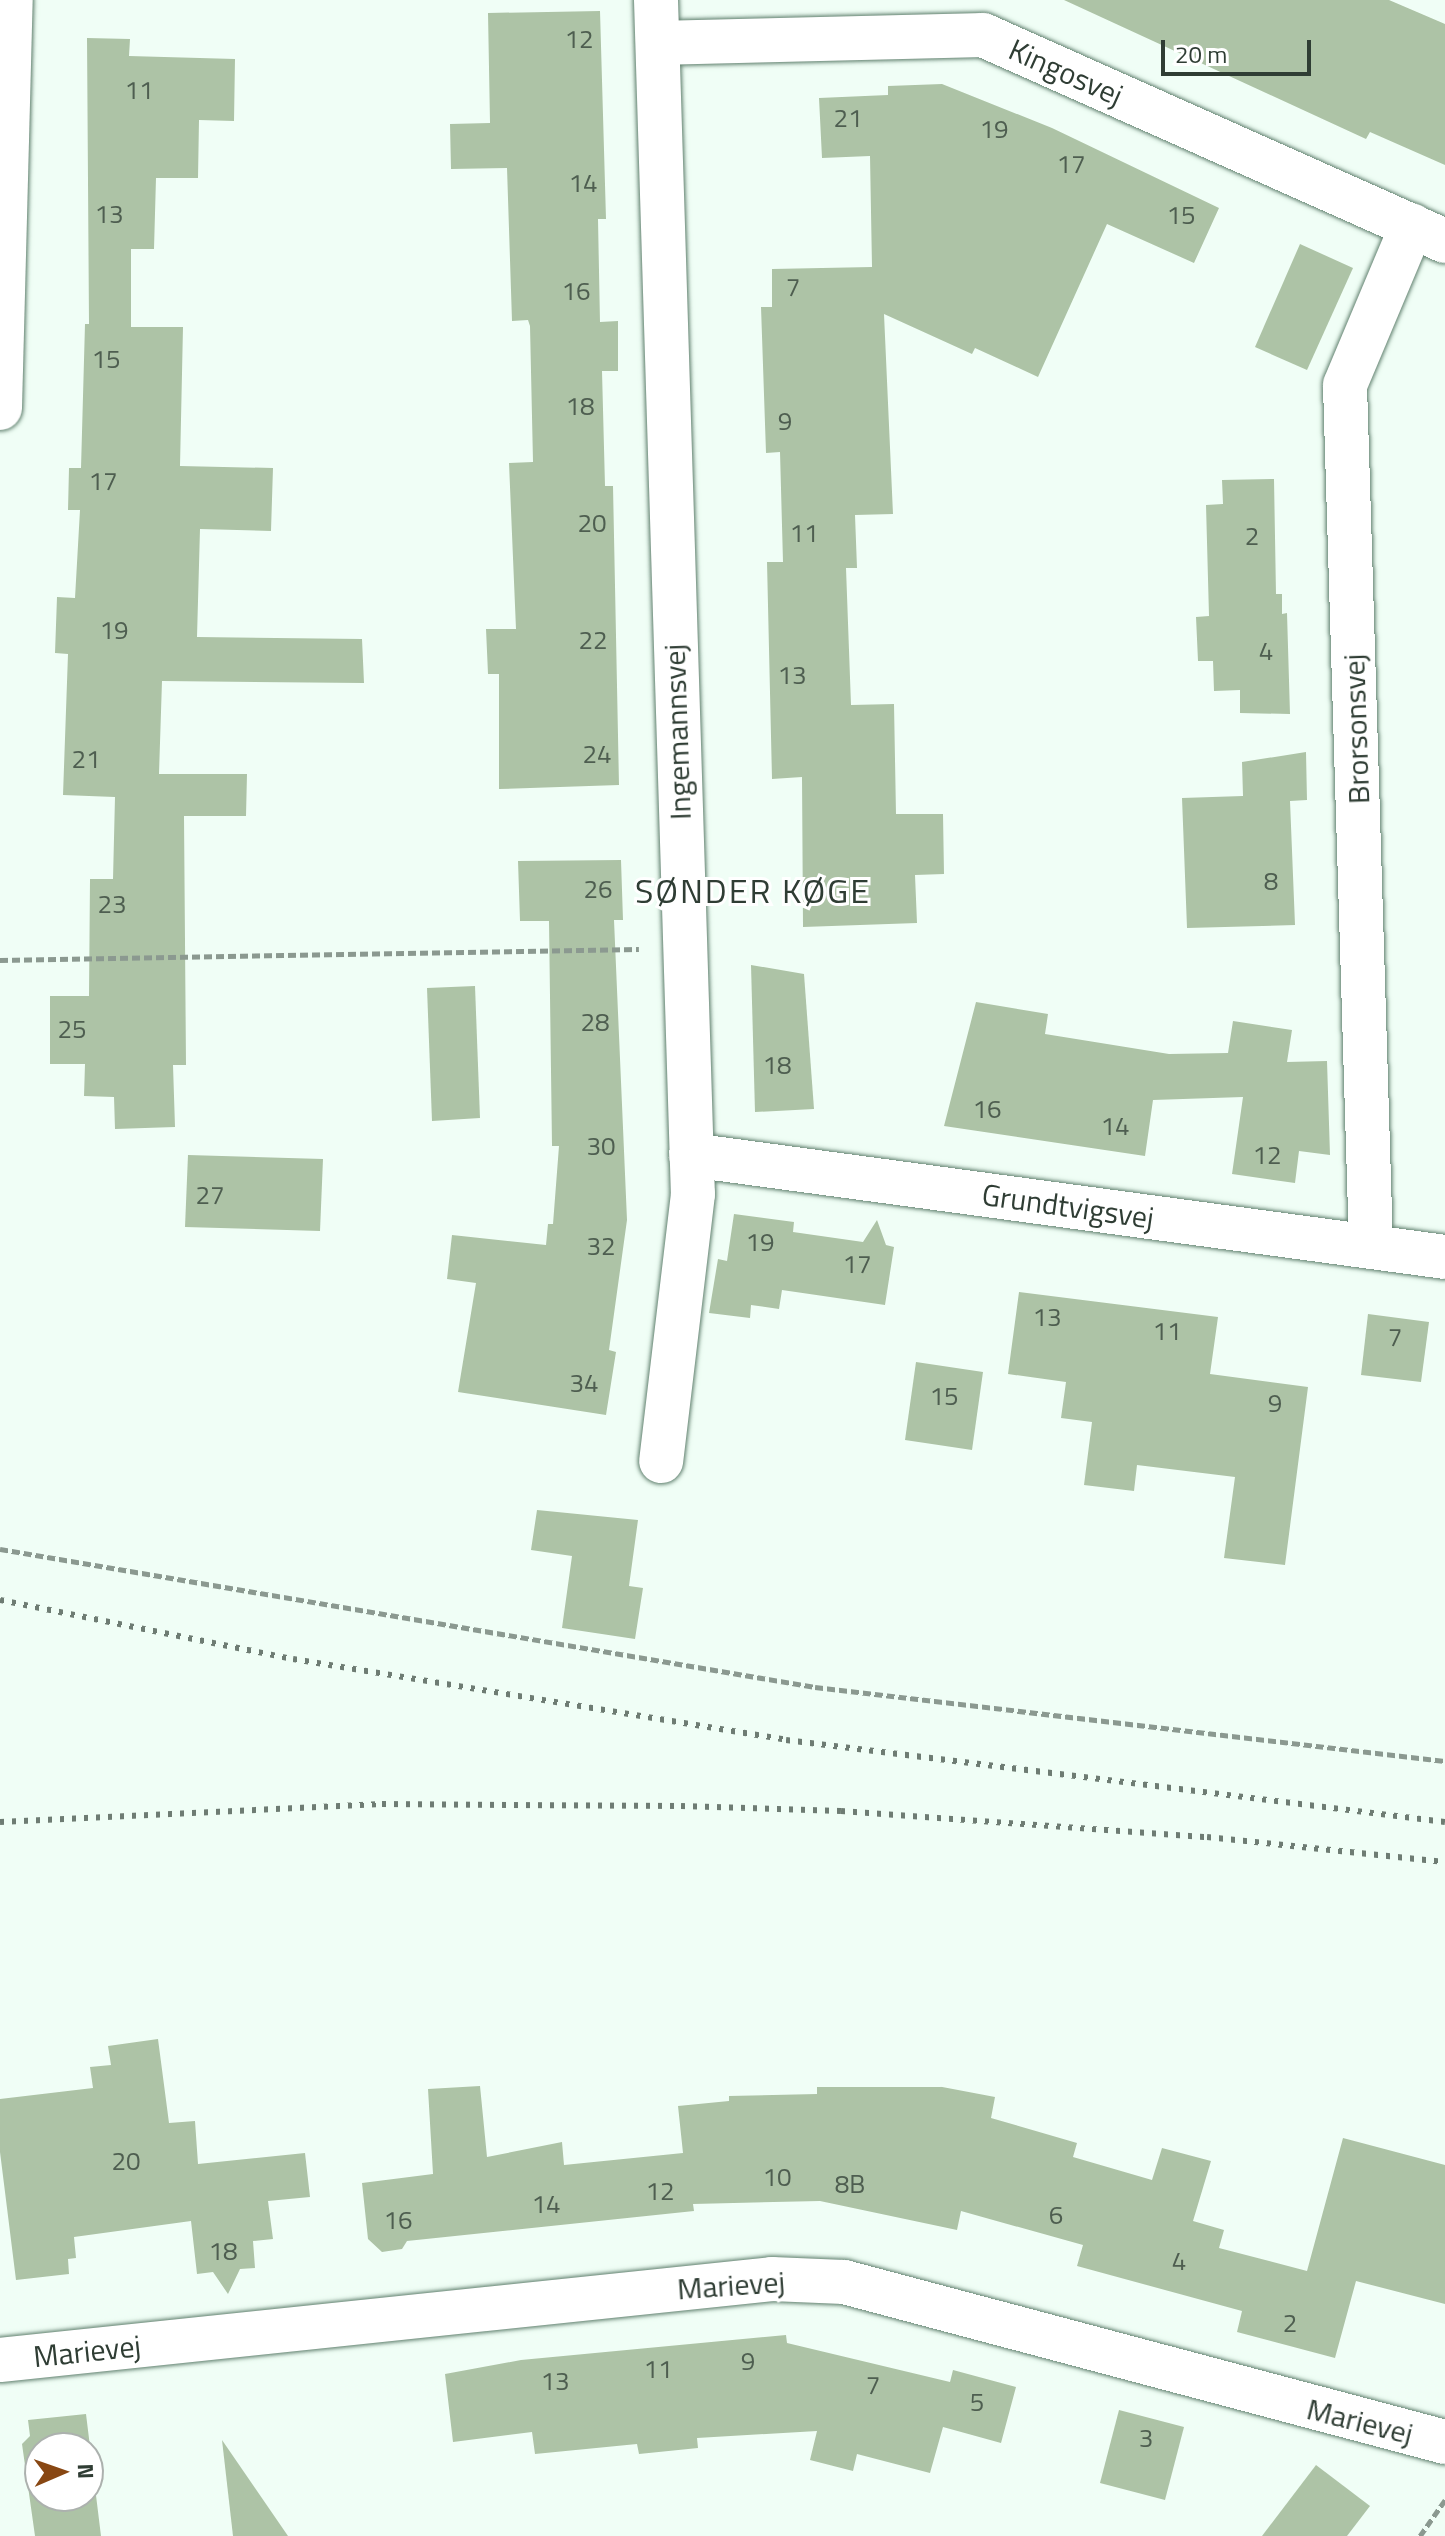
<!DOCTYPE html>
<meta charset="utf-8">
<style>
body{margin:0}
#map{position:relative;width:1445px;height:2536px;overflow:hidden;background:#f0fef6;font-family:"Titillium Web",sans-serif}
div>[style]{position:absolute}
[style*='--x']{left:calc(var(--x)*1px);top:calc(var(--y)*1px);width:calc(var(--w)*1px);rotate:calc(var(--a)*1deg)}
.building>*{inset:0;background:#adc3a6}
.path>*{height:5px;margin-top:-2.5px;transform-origin:0;background:repeating-linear-gradient(90deg,#8b9990 0 8px,transparent 0 12px)}
.roads{filter:drop-shadow(0 0 2px #61816f) drop-shadow(0 0 2px #61816f)}
.minor>*{height:44px;margin:-22px;padding:0 22px;transform-origin:22px;border-radius:22px;background:#fff}
.rail>*{height:6px;margin-top:-3px;transform-origin:0;background:repeating-linear-gradient(90deg,#6e7c73 0 4px,transparent 0 12px)}
span{translate:-50% -50%;white-space:nowrap;text-align:center;line-height:1.15;-webkit-text-stroke:6px #fff;paint-order:stroke}
.number-label{font-size:26px;color:#4e5e50}
.number-label span{-webkit-text-stroke-width:0}
.street-label{font-size:30px;color:#2f3d34}
.quarter-label{font-size:34px;color:#2f3d34;letter-spacing:2px}
.north{position:absolute;left:24px;top:2432px;width:80px;height:80px;box-sizing:border-box;background:#fff;border:2px solid #acb1ae;border-radius:50%;rotate:88deg;font-size:22px;font-weight:700;line-height:32px;text-align:center;color:#2f3d34}
.north::after{content:'';display:block;margin:auto;width:28px;height:36px;background:#884713;clip-path:polygon(50% 0,100% 100%,50% 72%,0 100%)}
.scale{position:absolute;left:1161px;top:40px;width:150px;height:36px;box-sizing:border-box;border:4px solid #2f3d34;border-top:0;padding-left:10px;font-size:24px;line-height:28px;white-space:nowrap;color:#2f3d34;-webkit-text-stroke:6px #fff;paint-order:stroke}
</style>
<div id="map">
<div class="building">
<div style="clip-path:polygon(1064px 0,1389px 0,1445px 24px,1445px 165px,1370px 132px,1366px 139px)"></div>
<div style="clip-path:polygon(600px 11px,606px 219px,598px 219px,600px 322px,618px 321px,618px 371px,602px 371px,605px 486px,613px 486px,619px 785px,499px 789px,499px 674px,488px 674px,486px 629px,516px 629px,509px 463px,533px 462px,530px 326px,528px 320px,512px 321px,507px 168px,451px 169px,450px 124px,490px 123px,488px 13px)"></div>
<div style="clip-path:polygon(87px 38px,130px 39px,129px 56px,235px 59px,234px 121px,199px 120px,198px 178px,156px 178px,154px 249px,131px 249px,131px 327px,183px 327px,180px 466px,273px 468px,271px 531px,200px 529px,197px 637px,362px 639px,364px 683px,162px 681px,159px 774px,247px 774px,246px 816px,184px 816px,186px 1065px,173px 1065px,175px 1127px,115px 1129px,114px 1097px,84px 1096px,85px 1064px,50px 1064px,50px 996px,89px 996px,90px 879px,113px 879px,115px 797px,63px 795px,68px 654px,55px 653px,57px 597px,75px 598px,80px 510px,68px 510px,69px 468px,81px 468px,85px 324px,89px 324px)"></div>
<div style="clip-path:polygon(942px 84px,1052px 128px,1219px 208px,1194px 263px,1107px 224px,1038px 377px,975px 348px,972px 354px,884px 314px,893px 514px,855px 515px,857px 568px,846px 568px,851px 705px,894px 704px,896px 814px,943px 814px,944px 874px,915px 875px,917px 923px,803px 927px,802px 777px,772px 779px,767px 562px,783px 562px,780px 452px,766px 453px,761px 307px,772px 307px,772px 269px,872px 267px,870px 156px,822px 158px,819px 98px,888px 95px,888px 86px)"></div>
<div style="clip-path:polygon(1300px 244px,1353px 268px,1307px 370px,1255px 347px)"></div>
<div style="clip-path:polygon(1274px 479px,1276px 594px,1282px 594px,1282px 614px,1287px 613px,1290px 714px,1240px 713px,1240px 690px,1214px 691px,1213px 661px,1198px 661px,1196px 617px,1209px 616px,1206px 505px,1223px 504px,1222px 480px)"></div>
<div style="clip-path:polygon(1306px 752px,1307px 800px,1290px 801px,1295px 925px,1187px 928px,1182px 798px,1243px 796px,1242px 762px)"></div>
<div style="clip-path:polygon(621px 860px,623px 920px,614px 920px,627px 1220px,609px 1350px,616px 1352px,606px 1415px,458px 1392px,476px 1283px,447px 1279px,452px 1235px,546px 1245px,548px 1224px,553px 1224px,559px 1146px,552px 1146px,549px 921px,520px 921px,518px 861px)"></div>
<div style="clip-path:polygon(751px 965px,804px 974px,814px 1109px,755px 1112px)"></div>
<div style="clip-path:polygon(475px 986px,480px 1118px,432px 1121px,427px 988px)"></div>
<div style="clip-path:polygon(976px 1002px,1048px 1014px,1045px 1034px,1169px 1054px,1228px 1053px,1233px 1021px,1292px 1030px,1287px 1062px,1327px 1061px,1330px 1155px,1299px 1151px,1295px 1183px,1232px 1174px,1243px 1097px,1153px 1100px,1145px 1156px,944px 1126px)"></div>
<div style="clip-path:polygon(188px 1155px,323px 1159px,320px 1231px,185px 1227px)"></div>
<div style="clip-path:polygon(734px 1214px,794px 1222px,793px 1232px,863px 1242px,877px 1220px,886px 1245px,894px 1247px,885px 1305px,782px 1290px,779px 1309px,751px 1305px,750px 1318px,709px 1313px,718px 1259px,727px 1261px)"></div>
<div style="clip-path:polygon(1019px 1292px,1218px 1317px,1210px 1374px,1308px 1387px,1285px 1565px,1224px 1558px,1235px 1477px,1137px 1465px,1134px 1491px,1084px 1485px,1092px 1422px,1061px 1418px,1066px 1382px,1008px 1374px)"></div>
<div style="clip-path:polygon(1368px 1314px,1429px 1322px,1421px 1382px,1361px 1375px)"></div>
<div style="clip-path:polygon(916px 1362px,983px 1372px,972px 1450px,905px 1440px)"></div>
<div style="clip-path:polygon(537px 1510px,638px 1520px,629px 1586px,643px 1588px,635px 1639px,562px 1628px,572px 1556px,531px 1550px)"></div>
<div style="clip-path:polygon(158px 2039px,169px 2123px,195px 2121px,198px 2164px,305px 2153px,310px 2197px,268px 2201px,273px 2239px,253px 2241px,255px 2268px,240px 2269px,228px 2294px,213px 2272px,197px 2274px,191px 2221px,74px 2237px,76px 2258px,68px 2259px,69px 2274px,16px 2280px,0 2152px,0 2099px,93px 2088px,90px 2067px,111px 2065px,108px 2046px)"></div>
<div style="clip-path:polygon(480px 2086px,487px 2157px,562px 2142px,564px 2165px,683px 2153px,678px 2106px,729px 2101px,729px 2096px,817px 2094px,817px 2087px,942px 2087px,937px 2086px,995px 2097px,991px 2118px,1077px 2143px,1073px 2157px,1152px 2180px,1162px 2148px,1211px 2161px,1193px 2221px,1224px 2230px,1219px 2248px,1307px 2271px,1343px 2138px,1445px 2165px,1445px 2304px,1356px 2281px,1335px 2358px,1237px 2332px,1242px 2311px,1077px 2266px,1083px 2245px,961px 2211px,957px 2230px,820px 2201px,693px 2204px,694px 2211px,407px 2241px,402px 2249px,382px 2252px,368px 2239px,362px 2183px,433px 2174px,428px 2089px)"></div>
<div style="clip-path:polygon(786px 2335px,787px 2343px,950px 2382px,953px 2370px,1016px 2387px,1001px 2443px,943px 2427px,930px 2473px,857px 2454px,853px 2471px,810px 2460px,817px 2431px,697px 2438px,698px 2448px,639px 2454px,637px 2444px,535px 2454px,532px 2432px,453px 2442px,445px 2374px,521px 2360px)"></div>
<div style="clip-path:polygon(1119px 2410px,1184px 2427px,1165px 2500px,1100px 2483px)"></div>
<div style="clip-path:polygon(evenodd,86px 2414px,101px 2536px,35px 2536px,22px 2444px,30px 2436px,28px 2420px,86px 2414px,40px 2448px,88px 2448px,88px 2496px,40px 2496px,40px 2448px)"></div>
<div style="clip-path:polygon(222px 2440px,288px 2536px,233px 2536px)"></div>
<div style="clip-path:polygon(1316px 2465px,1370px 2506px,1347px 2536px,1262px 2536px)"></div>
</div>
<div class="path">
<div style="--x:0;--y:960;--w:639;--a:-0.99"></div>
<div style="--x:0;--y:1549;--w:827;--a:9.61"></div>
<div style="--x:815;--y:1687;--w:634;--a:6.7"></div>
<div style="--x:1420;--y:2536;--w:44;--a:-55.2"></div>
</div>
<div class="roads">
<div class="minor">
<div style="--x:656;--y:0;--w:1195;--a:88.23"></div>
<div style="--x:693;--y:1194;--w:269;--a:96.8"></div>
<div style="--x:658;--y:43;--w:325;--a:-1.4"></div>
<div style="--x:983;--y:35;--w:506;--a:24.03"></div>
<div style="--x:0;--y:408;--w:408;--a:-88.5"></div>
<div style="--x:691;--y:1155;--w:761;--a:7.7"></div>
<div style="--x:1371;--y:1246;--w:861;--a:-91.73"></div>
<div style="--x:1345;--y:385;--w:173;--a:-67.2"></div>
<div style="--x:0;--y:2360;--w:776;--a:-5.99"></div>
<div style="--x:772;--y:2279;--w:72;--a:2.4"></div>
<div style="--x:844;--y:2282;--w:622;--a:14.91"></div>
</div>
</div>
<div class="rail">
<div style="--x:0;--y:1600;--w:299;--a:11.4"></div>
<div style="--x:293;--y:1659;--w:500;--a:9.3"></div>
<div style="--x:786;--y:1740;--w:664;--a:7.09"></div>
<div style="--x:0;--y:1822;--w:382;--a:-2.7"></div>
<div style="--x:382;--y:1804;--w:299;--a:0.4"></div>
<div style="--x:681;--y:1806;--w:160;--a:1.8"></div>
<div style="--x:841;--y:1811;--w:367;--a:4.1"></div>
<div style="--x:1207;--y:1837;--w:239;--a:6"></div>
</div>
<div class="number-label">
<span style="left:579px;top:39px">12</span>
<span style="left:139px;top:90px">11</span>
<span style="left:848px;top:118px">21</span>
<span style="left:994px;top:129px">19</span>
<span style="left:1071px;top:164px">17</span>
<span style="left:583px;top:183px">14</span>
<span style="left:109px;top:214px">13</span>
<span style="left:1181px;top:215px">15</span>
<span style="left:793px;top:287px">7</span>
<span style="left:576px;top:291px">16</span>
<span style="left:106px;top:359px">15</span>
<span style="left:580px;top:406px">18</span>
<span style="left:785px;top:421px">9</span>
<span style="left:103px;top:481px">17</span>
<span style="left:592px;top:523px">20</span>
<span style="left:804px;top:533px">11</span>
<span style="left:1252px;top:536px">2</span>
<span style="left:114px;top:630px">19</span>
<span style="left:593px;top:640px">22</span>
<span style="left:1266px;top:651px">4</span>
<span style="left:792px;top:675px">13</span>
<span style="left:597px;top:754px">24</span>
<span style="left:86px;top:759px">21</span>
<span style="left:1271px;top:881px">8</span>
<span style="left:598px;top:889px">26</span>
<span style="left:112px;top:904px">23</span>
<span style="left:595px;top:1022px">28</span>
<span style="left:72px;top:1029px">25</span>
<span style="left:777px;top:1065px">18</span>
<span style="left:987px;top:1109px">16</span>
<span style="left:1115px;top:1126px">14</span>
<span style="left:601px;top:1146px">30</span>
<span style="left:1267px;top:1155px">12</span>
<span style="left:210px;top:1195px">27</span>
<span style="left:760px;top:1242px">19</span>
<span style="left:601px;top:1246px">32</span>
<span style="left:857px;top:1264px">17</span>
<span style="left:1047px;top:1317px">13</span>
<span style="left:1167px;top:1331px">11</span>
<span style="left:1395px;top:1337px">7</span>
<span style="left:584px;top:1383px">34</span>
<span style="left:944px;top:1396px">15</span>
<span style="left:1275px;top:1403px">9</span>
<span style="left:126px;top:2161px">20</span>
<span style="left:777px;top:2177px">10</span>
<span style="left:850px;top:2184px">8B</span>
<span style="left:660px;top:2191px">12</span>
<span style="left:546px;top:2204px">14</span>
<span style="left:1056px;top:2215px">6</span>
<span style="left:398px;top:2220px">16</span>
<span style="left:223px;top:2251px">18</span>
<span style="left:1179px;top:2261px">4</span>
<span style="left:1290px;top:2323px">2</span>
<span style="left:748px;top:2361px">9</span>
<span style="left:658px;top:2369px">11</span>
<span style="left:555px;top:2381px">13</span>
<span style="left:873px;top:2385px">7</span>
<span style="left:977px;top:2402px">5</span>
<span style="left:1146px;top:2438px">3</span>
</div>
<div class="street-label">
<span style="left:1066px;top:72px;rotate:24deg">Kingosvej</span>
<span style="left:1356px;top:729px;rotate:-92deg">Brorsonsvej</span>
<span style="left:677px;top:732px;rotate:-92deg">Ingemannsvej</span>
<span style="left:1068px;top:1206px;rotate:8deg">Grundtvigsvej</span>
<span style="left:731px;top:2285px;rotate:-4deg">Marievej</span>
<span style="left:87px;top:2351px;rotate:-6deg">Marievej</span>
<span style="left:1360px;top:2421px;rotate:14deg">Marievej</span>
</div>
<div class="quarter-label">
<span style="left:753px;top:891px">SØNDER KØGE</span>
</div>
<div class="north">N</div>
<div class="scale">20 m</div>
</div>
